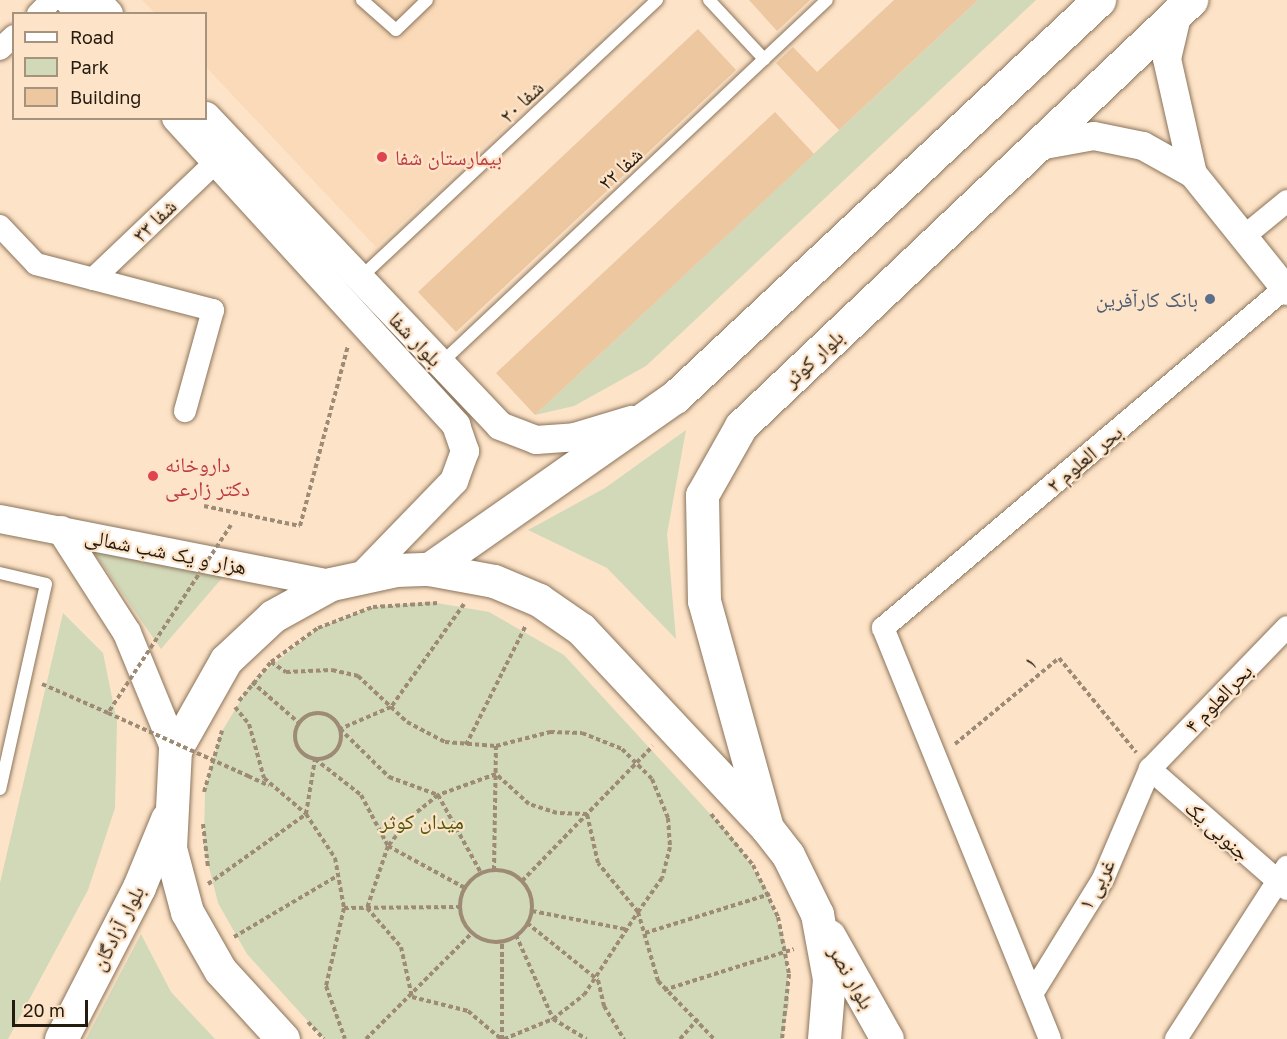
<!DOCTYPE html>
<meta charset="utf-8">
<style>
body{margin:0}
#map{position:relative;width:1287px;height:1039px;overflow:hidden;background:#fde3c7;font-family:"Golos Text","Noto Naskh Arabic",sans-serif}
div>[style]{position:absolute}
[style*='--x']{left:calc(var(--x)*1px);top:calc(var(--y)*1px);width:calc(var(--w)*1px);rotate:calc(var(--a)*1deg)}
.built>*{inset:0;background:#fadab8}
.green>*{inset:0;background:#d2d9b9}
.building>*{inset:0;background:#ecc7a0}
.path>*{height:4px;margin-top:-2px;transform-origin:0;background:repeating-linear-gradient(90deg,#9d8b76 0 4.5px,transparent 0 7.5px)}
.path>.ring{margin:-2px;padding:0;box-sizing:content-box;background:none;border:4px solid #9d8b76;border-radius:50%}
.roads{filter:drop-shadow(0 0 2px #8b745b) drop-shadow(0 0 2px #8b745b)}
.service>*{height:12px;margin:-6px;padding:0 6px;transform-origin:6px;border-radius:6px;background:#fff}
.minor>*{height:22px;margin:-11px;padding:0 11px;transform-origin:11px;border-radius:11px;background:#fff}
.tertiary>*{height:28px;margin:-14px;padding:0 14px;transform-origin:14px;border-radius:14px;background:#fff}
.secondary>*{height:33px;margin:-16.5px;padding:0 16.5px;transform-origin:16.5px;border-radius:16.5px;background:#fff}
.primary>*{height:33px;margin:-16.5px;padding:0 16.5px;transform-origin:16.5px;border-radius:16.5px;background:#fff}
.path-bridge>*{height:4px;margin-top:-2px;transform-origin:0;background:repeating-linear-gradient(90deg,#9d8b76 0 4.5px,transparent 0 7.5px)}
.dots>*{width:16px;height:16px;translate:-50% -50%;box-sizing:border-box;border:3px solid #fde3c7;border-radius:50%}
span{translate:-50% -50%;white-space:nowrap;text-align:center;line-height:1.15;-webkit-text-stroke:4.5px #fde3c7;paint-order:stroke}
.street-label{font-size:21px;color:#241b10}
.health-label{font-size:21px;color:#be3a42}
.left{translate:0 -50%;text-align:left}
.service-label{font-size:21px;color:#4e5e75}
.right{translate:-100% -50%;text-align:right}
.park-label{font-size:21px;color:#4d5808}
.legend{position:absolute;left:12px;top:12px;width:195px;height:108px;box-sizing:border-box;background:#fde3c7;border:2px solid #a6937e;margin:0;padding:8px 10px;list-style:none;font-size:18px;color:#241b10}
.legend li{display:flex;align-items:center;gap:12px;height:30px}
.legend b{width:30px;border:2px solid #a6937e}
.scale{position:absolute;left:12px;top:1000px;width:76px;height:27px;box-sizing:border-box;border:3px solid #241b10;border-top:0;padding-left:8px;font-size:18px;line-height:21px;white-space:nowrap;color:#241b10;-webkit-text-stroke:4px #fde3c7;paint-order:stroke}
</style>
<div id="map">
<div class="built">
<div style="clip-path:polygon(142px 0,640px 0,376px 247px,206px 67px,206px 14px,155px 13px)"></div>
</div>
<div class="green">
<div style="clip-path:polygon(978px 0,1036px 0,646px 366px,574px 406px,535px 415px)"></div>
<div style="clip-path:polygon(686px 430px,667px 534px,676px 639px,607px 568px,528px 530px,605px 488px)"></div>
<div style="clip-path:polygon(87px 542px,223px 577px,161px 649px)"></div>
<div style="clip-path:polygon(431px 602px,489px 612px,564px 655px,735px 841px,767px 890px,786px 945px,789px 1003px,782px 1039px,324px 1039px,247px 954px,218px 903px,204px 847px,205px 789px,221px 733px,251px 683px,318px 628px,373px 607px)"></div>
<div style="clip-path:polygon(63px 613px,103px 653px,117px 722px,115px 808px,88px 890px,8px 1039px,0 1039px,0 883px)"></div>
<div style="clip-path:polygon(141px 934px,171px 992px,215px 1039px,86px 1039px)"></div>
</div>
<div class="building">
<div style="clip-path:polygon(749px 0,810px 0,777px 31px)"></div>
<div style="clip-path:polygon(894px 0,978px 0,839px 130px,776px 63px,793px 47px,817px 72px)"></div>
<div style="clip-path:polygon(698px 29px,736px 70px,456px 332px,418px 292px)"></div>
<div style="clip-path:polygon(775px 112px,814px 154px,535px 415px,496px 373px)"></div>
</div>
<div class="path">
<div style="--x:204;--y:506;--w:98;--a:11.8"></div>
<div style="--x:300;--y:526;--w:187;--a:-75.1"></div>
<div style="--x:464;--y:604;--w:126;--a:125.3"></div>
<div style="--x:391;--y:707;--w:56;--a:156.7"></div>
<div style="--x:340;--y:729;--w:69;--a:44.4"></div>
<div style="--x:389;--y:777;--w:52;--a:20.2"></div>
<div style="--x:438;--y:795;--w:89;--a:61.1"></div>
<div style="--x:271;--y:662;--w:18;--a:34"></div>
<div style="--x:286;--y:672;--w:46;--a:-2.5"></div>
<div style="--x:332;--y:670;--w:27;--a:13"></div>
<div style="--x:358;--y:676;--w:67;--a:43.2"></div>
<div style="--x:407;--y:722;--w:43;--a:27.8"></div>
<div style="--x:445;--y:742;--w:51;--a:4.5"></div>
<div style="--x:496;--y:746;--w:56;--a:-14.5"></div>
<div style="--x:550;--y:732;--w:32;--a:2"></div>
<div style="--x:582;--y:733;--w:43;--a:21.8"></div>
<div style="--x:622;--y:749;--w:42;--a:45"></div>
<div style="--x:652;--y:779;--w:42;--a:67.7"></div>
<div style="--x:668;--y:818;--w:29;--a:86"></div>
<div style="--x:670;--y:847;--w:32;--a:104"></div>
<div style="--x:662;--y:878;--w:42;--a:125.2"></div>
<div style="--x:638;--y:912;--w:63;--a:-129.2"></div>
<div style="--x:598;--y:863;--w:50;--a:-102.7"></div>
<div style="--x:587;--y:814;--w:30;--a:-178"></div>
<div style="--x:557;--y:813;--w:29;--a:-162"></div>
<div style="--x:529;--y:804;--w:45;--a:-137.7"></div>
<div style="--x:496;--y:774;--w:62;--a:160.1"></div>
<div style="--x:438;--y:795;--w:36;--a:141"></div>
<div style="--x:410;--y:818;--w:36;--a:128"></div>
<div style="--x:388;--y:846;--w:65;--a:108.7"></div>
<div style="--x:367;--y:908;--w:52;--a:48.9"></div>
<div style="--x:401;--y:947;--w:51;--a:77.6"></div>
<div style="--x:412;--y:997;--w:58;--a:14"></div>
<div style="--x:468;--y:1011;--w:43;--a:40.3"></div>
<div style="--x:252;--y:682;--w:62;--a:41.1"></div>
<div style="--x:42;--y:684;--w:72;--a:23.7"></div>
<div style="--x:239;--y:701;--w:50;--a:-50.6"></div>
<div style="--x:271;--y:662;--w:58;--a:-35.9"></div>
<div style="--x:318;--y:628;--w:59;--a:-20.9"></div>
<div style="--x:373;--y:607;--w:65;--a:-3.5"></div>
<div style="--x:235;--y:707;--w:22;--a:51"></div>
<div style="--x:249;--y:724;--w:56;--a:74.5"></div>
<div style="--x:264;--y:778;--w:55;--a:40.6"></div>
<div style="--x:306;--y:814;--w:53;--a:56.6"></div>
<div style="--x:335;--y:858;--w:51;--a:79.8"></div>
<div style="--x:344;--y:908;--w:80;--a:103"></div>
<div style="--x:326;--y:986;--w:56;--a:70.3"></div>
<div class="ring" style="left:295px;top:713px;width:42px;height:42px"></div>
<div style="--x:955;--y:744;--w:135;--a:-39.6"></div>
<div style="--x:1059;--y:658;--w:122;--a:50.7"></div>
<div style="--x:466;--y:745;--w:134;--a:-63.4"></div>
<div style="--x:248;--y:776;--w:23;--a:25"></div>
<div style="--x:204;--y:792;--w:64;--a:-73.6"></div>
<div style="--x:711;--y:814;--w:66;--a:50.5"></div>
<div style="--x:753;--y:865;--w:58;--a:64.3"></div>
<div style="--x:778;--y:917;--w:58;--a:79.1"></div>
<div style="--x:789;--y:974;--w:65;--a:96.1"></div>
<div style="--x:203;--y:824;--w:43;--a:83.4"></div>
<div style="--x:494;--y:870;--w:124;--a:-89.1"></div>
<div class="ring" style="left:460px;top:870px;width:68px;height:68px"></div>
<div style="--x:522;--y:881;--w:188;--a:-45.9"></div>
<div style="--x:208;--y:884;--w:120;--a:-35.5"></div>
<div style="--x:306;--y:814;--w:56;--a:-80.7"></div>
<div style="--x:315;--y:759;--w:58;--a:38"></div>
<div style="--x:361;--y:795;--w:58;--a:62.1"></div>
<div style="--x:388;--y:846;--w:88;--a:28.6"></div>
<div style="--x:344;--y:908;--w:116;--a:-0.5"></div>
<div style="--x:532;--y:911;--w:95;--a:11"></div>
<div style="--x:527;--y:923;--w:91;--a:38.8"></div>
<div style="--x:598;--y:980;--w:27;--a:77"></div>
<div style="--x:604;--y:1006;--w:39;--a:59"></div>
<div style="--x:645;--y:933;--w:131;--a:-17.3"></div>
<div style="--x:516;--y:935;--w:92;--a:66.2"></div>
<div style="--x:553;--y:1019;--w:39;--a:31"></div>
<div style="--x:234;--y:937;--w:122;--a:-30.6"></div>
<div style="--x:664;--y:990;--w:136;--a:-17.5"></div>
<div style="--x:308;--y:1022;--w:23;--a:47"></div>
<div style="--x:366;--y:1039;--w:150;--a:-45"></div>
<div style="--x:502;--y:1039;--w:98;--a:-90"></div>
<div style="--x:504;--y:1039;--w:53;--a:-22.2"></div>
<div style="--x:553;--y:1019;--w:39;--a:-38"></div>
<div style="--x:584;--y:995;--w:99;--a:-57"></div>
<div style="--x:638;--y:912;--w:72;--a:73.8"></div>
<div style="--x:658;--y:981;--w:81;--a:46"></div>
<div style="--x:680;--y:1039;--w:27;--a:-48"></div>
</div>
<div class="roads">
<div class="service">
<div style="--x:362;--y:0;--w:45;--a:41.4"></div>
<div style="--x:396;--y:30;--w:43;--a:-44.1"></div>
<div style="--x:709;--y:0;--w:81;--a:47"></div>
<div style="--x:360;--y:278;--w:407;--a:-43.1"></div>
<div style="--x:440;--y:364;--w:531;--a:-43.25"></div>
<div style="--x:0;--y:573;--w:47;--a:13.4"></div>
<div style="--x:46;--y:584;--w:210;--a:102.6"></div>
</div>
<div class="minor">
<div style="--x:38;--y:14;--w:20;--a:-45"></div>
<div style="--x:0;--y:49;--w:19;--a:-43"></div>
<div style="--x:0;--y:226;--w:52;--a:46.5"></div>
<div style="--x:36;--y:264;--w:183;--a:14.6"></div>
<div style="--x:213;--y:310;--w:105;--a:105.5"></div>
<div style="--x:1242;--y:238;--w:58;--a:-39.4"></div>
<div style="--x:93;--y:279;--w:170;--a:-43.6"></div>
<div style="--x:1150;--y:769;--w:182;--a:41.2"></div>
<div style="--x:1032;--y:994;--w:135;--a:-58.3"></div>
<div style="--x:1103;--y:879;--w:120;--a:-66.9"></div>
<div style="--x:1150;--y:769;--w:197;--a:-46"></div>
<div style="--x:1050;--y:1039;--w:444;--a:-112.1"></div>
<div style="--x:883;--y:628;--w:527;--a:-40.22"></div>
<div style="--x:1176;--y:1039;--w:205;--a:-57.2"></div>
</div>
<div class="tertiary">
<div style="--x:68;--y:0;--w:19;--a:47"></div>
<div style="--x:96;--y:0;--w:19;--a:47"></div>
<div style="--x:1178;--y:12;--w:48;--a:103.2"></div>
<div style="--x:1167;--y:59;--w:118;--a:77.3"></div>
<div style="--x:206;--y:116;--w:427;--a:46.5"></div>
<div style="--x:500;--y:426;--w:39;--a:21"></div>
<div style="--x:536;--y:440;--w:39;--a:-4"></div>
<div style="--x:575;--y:437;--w:59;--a:-16.9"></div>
<div style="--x:176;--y:118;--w:416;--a:47.6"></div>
<div style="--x:456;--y:425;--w:28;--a:71"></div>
<div style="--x:465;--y:451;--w:32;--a:110"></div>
<div style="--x:454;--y:481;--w:131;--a:134.1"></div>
<div style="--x:1039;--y:146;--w:56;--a:-10.3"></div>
<div style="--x:1094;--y:136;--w:50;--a:11.5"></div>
<div style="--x:1143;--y:146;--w:57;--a:29.2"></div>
<div style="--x:1193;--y:174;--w:150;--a:51.2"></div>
<div style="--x:0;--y:519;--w:337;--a:11.1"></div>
<div style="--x:61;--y:530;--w:122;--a:57.3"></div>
<div style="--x:127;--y:633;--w:126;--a:67.7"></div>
</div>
<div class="secondary">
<div style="--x:829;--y:936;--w:118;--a:60.6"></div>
<div style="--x:61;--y:1039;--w:171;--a:-62.8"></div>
<div style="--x:139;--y:887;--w:74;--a:-67.6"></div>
<div style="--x:283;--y:1039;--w:93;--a:-132.4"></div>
<div style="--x:220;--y:970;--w:67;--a:-119.6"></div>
<div style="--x:187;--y:912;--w:66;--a:-104.9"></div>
<div style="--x:170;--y:848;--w:98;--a:-87.1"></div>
<div style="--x:175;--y:750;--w:103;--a:-60.5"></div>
<div style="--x:226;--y:660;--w:64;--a:-43.1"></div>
<div style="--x:273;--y:616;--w:66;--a:-28.9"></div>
<div style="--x:331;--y:584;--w:66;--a:-12.2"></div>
<div style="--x:396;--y:570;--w:33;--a:-2"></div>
<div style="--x:429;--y:569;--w:66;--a:10.5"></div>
<div style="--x:494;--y:581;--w:49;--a:22.9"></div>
<div style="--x:539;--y:600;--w:51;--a:34.6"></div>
<div style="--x:581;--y:629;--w:272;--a:46.9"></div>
<div style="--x:767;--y:828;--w:34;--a:52"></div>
<div style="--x:788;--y:855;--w:66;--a:63.8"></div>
<div style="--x:817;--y:914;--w:66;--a:79.5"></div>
<div style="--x:829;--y:979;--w:60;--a:94.8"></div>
</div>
<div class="primary">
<div style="--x:429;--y:569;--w:300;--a:-35"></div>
<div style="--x:675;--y:397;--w:581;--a:-43.12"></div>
<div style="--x:767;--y:828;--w:236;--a:-105.5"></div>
<div style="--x:704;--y:601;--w:106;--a:-91.1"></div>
<div style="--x:702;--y:495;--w:79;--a:-60.5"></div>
<div style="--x:741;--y:426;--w:620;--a:-43.43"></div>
</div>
</div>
<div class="path-bridge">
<div style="--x:231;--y:525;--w:225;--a:123.2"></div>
<div style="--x:108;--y:713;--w:154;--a:24.2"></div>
</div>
<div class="dots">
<div style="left:382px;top:157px;background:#e0444e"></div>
<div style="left:1210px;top:299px;background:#5c6f8a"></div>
<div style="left:153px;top:476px;background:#e0444e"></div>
</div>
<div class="street-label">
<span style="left:521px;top:101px;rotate:-43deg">شفا ۲۰</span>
<span style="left:620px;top:168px;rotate:-43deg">شفا ۲۲</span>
<span style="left:154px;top:220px;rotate:-44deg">شفا ۳۳</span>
<span style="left:416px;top:339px;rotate:46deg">بلوار شفا</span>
<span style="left:813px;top:358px;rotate:-43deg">بلوار کوثر</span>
<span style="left:1084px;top:458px;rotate:-40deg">بحر العلوم ۲</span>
<span style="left:166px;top:551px;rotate:11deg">هزار و یک شب شمالی</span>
<span style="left:1030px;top:662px;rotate:-40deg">۱</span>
<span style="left:1218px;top:698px;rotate:-46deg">بحرالعلوم ۴</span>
<span style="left:1218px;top:830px;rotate:42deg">جنوبی یک</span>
<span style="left:1096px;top:884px;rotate:-62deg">غربی ۱</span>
<span style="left:117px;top:928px;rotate:-63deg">بلوار آزادگان</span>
<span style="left:852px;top:977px;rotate:60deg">بلوار نصر</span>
</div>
<div class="health-label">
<span class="left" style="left:395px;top:157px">بیمارستان شفا</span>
<span class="left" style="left:165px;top:476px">داروخانه<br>دکتر زارعی</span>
</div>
<div class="service-label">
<span class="right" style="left:1198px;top:299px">بانک کارآفرین</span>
</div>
<div class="park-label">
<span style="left:422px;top:821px">میدان کوثر</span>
</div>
<ul class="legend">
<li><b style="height:8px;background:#fff"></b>Road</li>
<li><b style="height:16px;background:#d2d9b9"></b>Park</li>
<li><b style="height:16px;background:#ecc7a0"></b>Building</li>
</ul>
<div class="scale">20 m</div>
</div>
